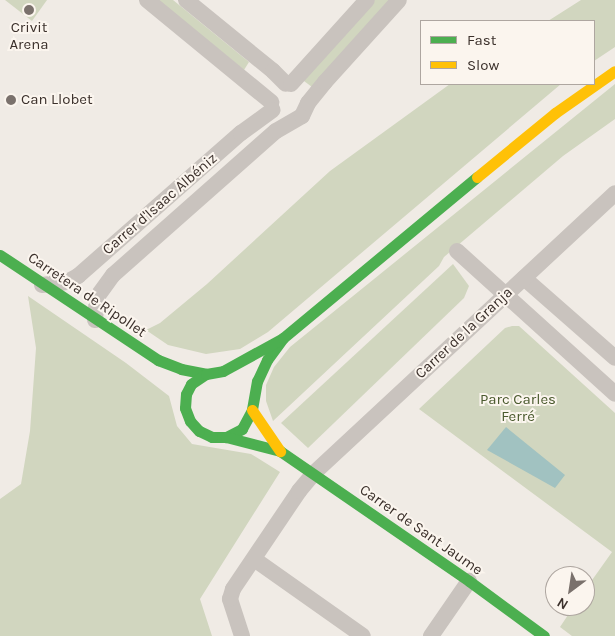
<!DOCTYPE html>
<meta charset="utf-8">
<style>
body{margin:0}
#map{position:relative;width:615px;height:636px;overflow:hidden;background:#f0ebe5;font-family:Karla,sans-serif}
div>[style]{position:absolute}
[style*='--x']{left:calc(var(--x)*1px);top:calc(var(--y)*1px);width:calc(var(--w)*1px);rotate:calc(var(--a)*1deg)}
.green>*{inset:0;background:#d1d6bf}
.water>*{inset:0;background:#a1c2c1}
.street>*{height:16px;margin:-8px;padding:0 8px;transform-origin:8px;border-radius:8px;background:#c9c3be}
.fast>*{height:11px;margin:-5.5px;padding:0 5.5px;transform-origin:5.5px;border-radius:5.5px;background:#4caf50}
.slow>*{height:11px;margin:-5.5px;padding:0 5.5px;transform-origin:5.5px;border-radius:5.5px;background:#ffc107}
.dots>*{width:14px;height:14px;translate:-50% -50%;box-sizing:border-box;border:2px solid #fbf5ee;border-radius:50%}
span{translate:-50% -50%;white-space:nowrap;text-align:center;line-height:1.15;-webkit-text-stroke:4px #fbf5ee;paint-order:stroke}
.poi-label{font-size:15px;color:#3b302b}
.left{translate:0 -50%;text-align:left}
.street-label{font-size:15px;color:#3b302b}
.park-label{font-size:15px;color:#4a5a2e}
.legend{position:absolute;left:420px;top:20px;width:175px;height:65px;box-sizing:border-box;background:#fbf5ee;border:1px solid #aea6a0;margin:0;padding:6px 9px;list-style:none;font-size:15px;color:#3b302b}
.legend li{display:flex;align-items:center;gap:10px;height:25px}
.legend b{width:25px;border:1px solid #aea6a0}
.north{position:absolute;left:545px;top:566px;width:50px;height:50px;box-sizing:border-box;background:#fbf5ee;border:1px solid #aea6a0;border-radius:50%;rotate:211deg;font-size:14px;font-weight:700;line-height:20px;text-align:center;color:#3b302b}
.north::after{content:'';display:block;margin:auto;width:18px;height:22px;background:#7a716c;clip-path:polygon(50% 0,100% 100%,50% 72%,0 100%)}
</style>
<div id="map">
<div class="green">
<div style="clip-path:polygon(5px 0,47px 0,32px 21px)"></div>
<div style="clip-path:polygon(158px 0,173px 0,249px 62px,244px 70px)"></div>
<div style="clip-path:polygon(371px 0,390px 0,312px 87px,300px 78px)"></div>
<div style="clip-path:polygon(581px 0,615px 0,615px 47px,594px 61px,594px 21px,548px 21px)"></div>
<div style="clip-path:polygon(450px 84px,561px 84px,268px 332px,240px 349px,206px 354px,168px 345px,146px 330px,160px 323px,207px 284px,330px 171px)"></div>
<div style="clip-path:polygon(615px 84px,615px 119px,563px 156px,444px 257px,439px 266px,273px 421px,266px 401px,266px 385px,274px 367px,290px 347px)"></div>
<div style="clip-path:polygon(453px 264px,469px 286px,464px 298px,308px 448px,281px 423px)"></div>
<div style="clip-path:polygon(28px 296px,126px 363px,169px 396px,177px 426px,192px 444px,251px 454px,280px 472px,200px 599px,212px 636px,0 636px,0 499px,21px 484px,30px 431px,36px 348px)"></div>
<div style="clip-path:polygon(512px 326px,519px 326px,615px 413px,615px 636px,572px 636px,560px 627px,574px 606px,585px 606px,585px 590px,612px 552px,419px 409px,505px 328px)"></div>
</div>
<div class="water">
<div style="clip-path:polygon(506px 427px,565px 475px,555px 488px,487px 450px)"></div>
</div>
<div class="street">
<div style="--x:147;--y:0;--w:161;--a:39.4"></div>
<div style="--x:186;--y:0;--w:112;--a:39.2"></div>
<div style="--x:273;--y:71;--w:18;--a:45"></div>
<div style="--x:291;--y:84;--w:113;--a:-47.9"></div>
<div style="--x:457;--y:251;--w:213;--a:42.1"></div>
<div style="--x:524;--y:278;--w:121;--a:41.3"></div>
<div style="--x:42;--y:285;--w:25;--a:-7"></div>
<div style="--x:67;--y:282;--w:13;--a:-29"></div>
<div style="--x:78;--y:276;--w:217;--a:-41.3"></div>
<div style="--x:241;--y:133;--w:39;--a:-36"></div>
<div style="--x:95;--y:320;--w:23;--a:-85"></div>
<div style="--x:97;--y:297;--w:27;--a:-54"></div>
<div style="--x:113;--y:275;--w:217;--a:-41.5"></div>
<div style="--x:276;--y:131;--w:30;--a:-30"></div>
<div style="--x:302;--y:116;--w:14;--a:-65"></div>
<div style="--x:308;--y:103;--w:27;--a:-51"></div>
<div style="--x:325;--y:82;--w:110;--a:-47.9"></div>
<div style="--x:254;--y:559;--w:133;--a:35.2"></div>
<div style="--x:242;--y:636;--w:39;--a:-108"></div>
<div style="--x:230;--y:599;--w:10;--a:-73"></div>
<div style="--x:233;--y:589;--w:118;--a:-56"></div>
<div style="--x:299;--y:491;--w:23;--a:-50"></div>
<div style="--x:314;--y:473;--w:411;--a:-42.9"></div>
<div style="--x:431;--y:636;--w:67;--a:-55.4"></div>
</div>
<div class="fast">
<div style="--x:0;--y:255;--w:190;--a:33.6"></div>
<div style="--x:158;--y:360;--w:25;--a:21"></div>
<div style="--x:181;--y:369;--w:25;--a:11"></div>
<div style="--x:283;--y:338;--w:27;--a:126"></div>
<div style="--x:267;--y:360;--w:23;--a:115"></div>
<div style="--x:257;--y:381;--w:29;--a:100"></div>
<div style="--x:252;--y:410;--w:21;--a:118"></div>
<div style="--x:242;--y:429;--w:18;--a:153"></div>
<div style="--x:226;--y:437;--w:14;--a:180"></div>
<div style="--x:212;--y:437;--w:14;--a:-155"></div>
<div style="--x:199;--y:431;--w:13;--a:-132"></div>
<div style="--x:190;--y:421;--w:14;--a:-111"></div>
<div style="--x:185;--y:408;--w:14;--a:-86"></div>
<div style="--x:186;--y:394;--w:11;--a:-63"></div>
<div style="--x:191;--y:384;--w:18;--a:-34"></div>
<div style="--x:206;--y:374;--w:17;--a:-10"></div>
<div style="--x:223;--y:371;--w:68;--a:-28.8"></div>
<div style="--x:283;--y:338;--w:252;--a:-39.7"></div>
<div style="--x:226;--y:437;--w:56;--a:14.5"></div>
<div style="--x:280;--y:451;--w:229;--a:34.5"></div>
<div style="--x:469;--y:581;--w:93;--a:36.3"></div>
</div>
<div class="slow">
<div style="--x:477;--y:177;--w:101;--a:-39.4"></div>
<div style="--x:555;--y:113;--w:73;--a:-35"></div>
<div style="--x:252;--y:410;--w:50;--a:55.7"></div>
</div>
<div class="dots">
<div style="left:29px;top:10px;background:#7a716c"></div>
<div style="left:11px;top:100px;background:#7a716c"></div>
</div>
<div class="poi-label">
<span style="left:29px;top:36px">Crivit<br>Arena</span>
<span class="left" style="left:21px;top:100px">Can Llobet</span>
</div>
<div class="street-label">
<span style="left:160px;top:204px;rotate:-41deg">Carrer d'Isaac Albéniz</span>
<span style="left:87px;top:295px;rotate:34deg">Carretera de Ripollet</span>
<span style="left:464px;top:333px;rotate:-43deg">Carrer de la Granja</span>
<span style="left:421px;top:530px;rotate:35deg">Carrer de Sant Jaume</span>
</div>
<div class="park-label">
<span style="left:518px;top:408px">Parc Carles<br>Ferré</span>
</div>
<ul class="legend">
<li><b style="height:6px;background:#4caf50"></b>Fast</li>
<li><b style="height:6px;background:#ffc107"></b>Slow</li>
</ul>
<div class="north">N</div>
</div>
